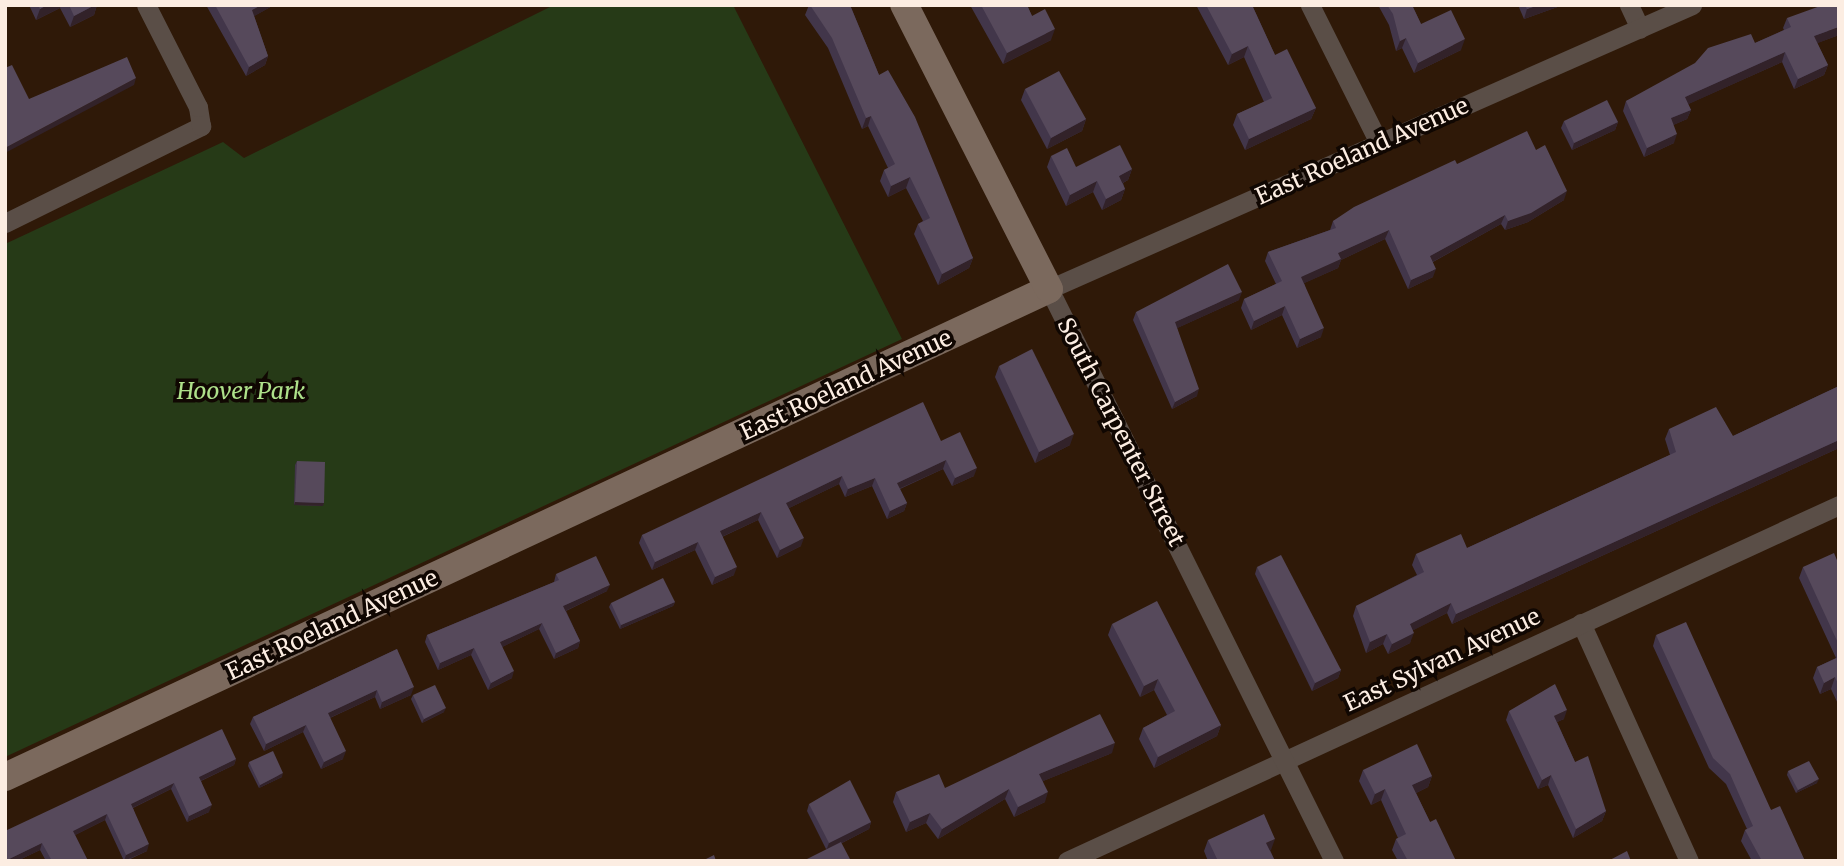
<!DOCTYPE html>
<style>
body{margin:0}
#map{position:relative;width:1844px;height:866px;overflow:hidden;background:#2f1908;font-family:Merriweather,serif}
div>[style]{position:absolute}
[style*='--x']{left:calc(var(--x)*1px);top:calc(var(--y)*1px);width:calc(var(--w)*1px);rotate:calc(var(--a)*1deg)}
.green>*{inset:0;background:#263a17}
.street>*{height:19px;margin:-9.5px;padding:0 9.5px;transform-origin:9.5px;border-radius:9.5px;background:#5a4e47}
.secondary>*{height:28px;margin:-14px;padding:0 14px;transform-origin:14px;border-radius:14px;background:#7b695d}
.wall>*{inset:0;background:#42364a}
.shaded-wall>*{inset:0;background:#322229}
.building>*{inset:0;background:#56495b}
span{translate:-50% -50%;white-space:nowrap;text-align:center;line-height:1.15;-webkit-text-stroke:7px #100702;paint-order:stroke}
.street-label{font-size:23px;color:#fcede2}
.park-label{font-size:23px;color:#aee18a;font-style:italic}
.frame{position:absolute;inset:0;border:7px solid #fcede2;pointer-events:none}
</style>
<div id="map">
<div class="green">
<div style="clip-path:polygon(554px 5px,733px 5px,902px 339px,5px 757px,5px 244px,223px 142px,244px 158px)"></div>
</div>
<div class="street">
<div style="--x:1310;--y:5;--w:154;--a:63.4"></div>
<div style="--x:1629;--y:5;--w:26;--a:65"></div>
<div style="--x:5;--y:223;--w:219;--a:-26.3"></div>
<div style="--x:201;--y:126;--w:19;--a:-99"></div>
<div style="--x:198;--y:107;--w:114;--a:-117"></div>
<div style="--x:1581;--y:623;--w:261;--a:65.6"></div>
<div style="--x:1067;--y:861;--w:850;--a:-24.76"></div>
<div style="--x:1334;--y:861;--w:639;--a:-116.48"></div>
<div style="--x:1049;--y:289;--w:703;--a:-23.83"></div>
</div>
<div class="secondary">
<div style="--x:5;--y:777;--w:1152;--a:-25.05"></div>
<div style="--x:1049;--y:289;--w:319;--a:-117"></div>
</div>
<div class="wall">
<div style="clip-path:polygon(29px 5px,97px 5px,94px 15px,70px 27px,60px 8px,36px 20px)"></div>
<div style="clip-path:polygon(206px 5px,274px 5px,254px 16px,268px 56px,265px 65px,246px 76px)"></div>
<div style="clip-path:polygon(809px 5px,850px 5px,879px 75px,973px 258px,969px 268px,938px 285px,914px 234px,918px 224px,923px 221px,906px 188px,888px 197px,880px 181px,884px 170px,888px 168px,868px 126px,862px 129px,828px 48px,805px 15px)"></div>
<div style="clip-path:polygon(970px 5px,1027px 5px,1032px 16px,1051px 40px,1003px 64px)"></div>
<div style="clip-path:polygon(1196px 5px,1252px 5px,1275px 55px,1316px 108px,1311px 119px,1245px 150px,1233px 125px,1237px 114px,1264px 102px,1244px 57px,1228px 65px)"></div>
<div style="clip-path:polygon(1378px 5px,1412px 5px,1421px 24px,1461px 50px,1414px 73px,1402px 48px,1396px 51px,1389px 25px)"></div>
<div style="clip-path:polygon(1518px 5px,1563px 5px,1524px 19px)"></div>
<div style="clip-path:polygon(1787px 18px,1839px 35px,1817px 43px,1828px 65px,1824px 75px,1794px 89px,1782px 62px,1688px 104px,1691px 110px,1687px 119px,1673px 125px,1674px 143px,1644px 157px,1623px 111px,1626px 101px,1784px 30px,1783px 28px)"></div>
<div style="clip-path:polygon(1025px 89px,1086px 119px,1082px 131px,1047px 149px,1021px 100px)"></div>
<div style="clip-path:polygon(1564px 121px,1618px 122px,1615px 130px,1572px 150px,1561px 128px)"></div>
<div style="clip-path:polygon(1051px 156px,1076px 167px,1132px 169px,1128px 180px,1123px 183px,1125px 189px,1121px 200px,1102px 210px,1093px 192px,1066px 206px,1047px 167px)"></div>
<div style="clip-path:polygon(1457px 164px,1564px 200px,1528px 222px,1505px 230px,1501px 224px,1433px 262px,1433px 277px,1408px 289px,1385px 239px,1341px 260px,1338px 268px,1304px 283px,1321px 337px,1297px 348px,1282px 315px,1251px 330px,1241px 308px,1244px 299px,1276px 284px,1265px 261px,1268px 252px,1330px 230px,1333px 221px)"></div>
<div style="clip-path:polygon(1239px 300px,1177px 328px,1197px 396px,1172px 409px,1133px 320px,1136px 312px)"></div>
<div style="clip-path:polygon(999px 366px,1070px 445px,1035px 463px,995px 377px)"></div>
<div style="clip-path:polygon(1839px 386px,1839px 448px,1452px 624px,1447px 613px,1413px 630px,1410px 643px,1388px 654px,1383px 644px,1366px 653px,1353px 616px,1356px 606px,1417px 575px,1412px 565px,1416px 554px,1467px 548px,1670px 455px,1665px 439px,1669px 429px,1733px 436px)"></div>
<div style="clip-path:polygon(941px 441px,974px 476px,952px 486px,943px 469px,900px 489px,907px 503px,904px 511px,887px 519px,872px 486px,845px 497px,839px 484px,789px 508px,801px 546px,777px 558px,758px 520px,722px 537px,734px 575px,712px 585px,695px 550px,652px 570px,639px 543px,642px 535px)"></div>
<div style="clip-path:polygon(297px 461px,323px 506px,294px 505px,295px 465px)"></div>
<div style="clip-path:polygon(1839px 565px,1839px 706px,1831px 689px,1820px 694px,1813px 678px,1817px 667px,1836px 658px,1799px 578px,1803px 567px)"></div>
<div style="clip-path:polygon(1257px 567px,1341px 670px,1338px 678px,1312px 691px,1255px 574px)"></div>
<div style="clip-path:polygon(556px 574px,607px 591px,566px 611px,580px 641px,578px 648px,554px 659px,539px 629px,502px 647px,512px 678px,488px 690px,471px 655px,438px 670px,425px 642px,427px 635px,554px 582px)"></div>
<div style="clip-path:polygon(675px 602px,673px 606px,620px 629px,609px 607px,611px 603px)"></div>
<div style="clip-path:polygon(1112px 624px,1221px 725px,1217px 736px,1154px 768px,1139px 739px,1143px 728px,1167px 715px,1154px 690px,1140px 697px,1108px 635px)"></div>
<div style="clip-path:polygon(1656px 635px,1771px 810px,1805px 861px,1752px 861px,1741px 841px,1745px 830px,1747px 829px,1726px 784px,1709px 768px,1653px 646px)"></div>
<div style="clip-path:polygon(397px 649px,411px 695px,380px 709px,375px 697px,330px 718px,343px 759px,321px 769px,303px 732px,264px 751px,250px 724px,253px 717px)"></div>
<div style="clip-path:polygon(413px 695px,444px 712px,422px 723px,411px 699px)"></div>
<div style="clip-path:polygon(1509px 711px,1564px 719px,1557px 722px,1575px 762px,1606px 811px,1602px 821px,1573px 838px,1548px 785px,1538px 789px,1506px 720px)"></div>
<div style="clip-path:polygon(1112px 753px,1043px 781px,1045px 802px,1014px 817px,1005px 799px,938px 839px,926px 823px,906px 832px,893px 802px,896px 792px,945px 788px)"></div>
<div style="clip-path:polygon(236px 759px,234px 765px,201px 781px,209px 812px,187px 822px,171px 789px,133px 808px,147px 851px,126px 861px,124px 861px,105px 820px,75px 835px,88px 861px,46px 861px,40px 850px,17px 861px,5px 861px,5px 831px)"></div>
<div style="clip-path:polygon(249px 762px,282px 777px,259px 788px,248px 766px)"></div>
<div style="clip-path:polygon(1363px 770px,1432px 776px,1428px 787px,1416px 793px,1430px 822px,1456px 861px,1398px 861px,1392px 850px,1396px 839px,1398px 838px,1381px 800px,1371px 805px,1359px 781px)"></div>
<div style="clip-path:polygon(1788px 771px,1817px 783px,1796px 793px,1787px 775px)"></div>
<div style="clip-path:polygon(809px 804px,871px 822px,869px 829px,842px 843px,826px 849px,807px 811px)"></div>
<div style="clip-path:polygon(1208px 840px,1271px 850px,1270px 850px,1275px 861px,1208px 861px,1204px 851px)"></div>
</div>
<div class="shaded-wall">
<div style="clip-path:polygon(47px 5px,61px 5px,60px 8px,36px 20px,40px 9px)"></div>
<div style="clip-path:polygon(95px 5px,97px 5px,94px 15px,70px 27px,74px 16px)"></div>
<div style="clip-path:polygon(261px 5px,274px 5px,249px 19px,252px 10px)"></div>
<div style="clip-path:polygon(1539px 5px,1563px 5px,1524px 19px,1527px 9px)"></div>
<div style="clip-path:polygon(1839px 27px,1839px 35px,1810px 46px,1814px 36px)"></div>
<div style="clip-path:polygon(1055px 29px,1051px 40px,1003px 64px,1007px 53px)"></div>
<div style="clip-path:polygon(1406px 38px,1402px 48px,1396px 51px,1400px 41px)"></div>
<div style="clip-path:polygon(1465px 39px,1461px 50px,1414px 73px,1418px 63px)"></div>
<div style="clip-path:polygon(1248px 46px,1244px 57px,1228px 65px,1232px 54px)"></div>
<div style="clip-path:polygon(1785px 52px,1782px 62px,1682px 107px,1685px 97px)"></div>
<div style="clip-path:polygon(268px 56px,265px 65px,246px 76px,249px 67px)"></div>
<div style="clip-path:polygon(1828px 65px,1824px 75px,1794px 89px,1798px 79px)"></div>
<div style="clip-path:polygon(136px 78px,134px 85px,5px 153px,5px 148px)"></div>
<div style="clip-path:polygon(1316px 108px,1311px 119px,1245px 150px,1249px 139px)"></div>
<div style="clip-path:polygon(1691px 110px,1687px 119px,1667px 128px,1671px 118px)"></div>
<div style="clip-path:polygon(871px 116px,868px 126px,862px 129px,866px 118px)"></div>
<div style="clip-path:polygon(1086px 119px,1082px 131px,1047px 149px,1051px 138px)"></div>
<div style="clip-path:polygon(1618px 122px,1615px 130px,1572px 150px,1574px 143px)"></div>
<div style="clip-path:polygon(1677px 134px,1674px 143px,1644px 157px,1647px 148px)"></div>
<div style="clip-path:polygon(1132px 169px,1128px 180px,1115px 187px,1119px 176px)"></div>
<div style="clip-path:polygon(910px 177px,906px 188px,888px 197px,891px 186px)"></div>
<div style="clip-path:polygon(1097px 181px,1093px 192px,1066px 206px,1070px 195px)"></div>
<div style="clip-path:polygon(1125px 189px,1121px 200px,1102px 210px,1106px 199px)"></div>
<div style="clip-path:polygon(1567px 191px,1564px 200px,1528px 222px,1505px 230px,1508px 221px)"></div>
<div style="clip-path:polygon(1505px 215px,1501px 224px,1427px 265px,1430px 256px)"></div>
<div style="clip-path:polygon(1389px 230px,1385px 239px,1341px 260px,1338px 268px,1298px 286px,1301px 277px,1338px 253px)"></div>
<div style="clip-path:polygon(973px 258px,969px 268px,938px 285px,942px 274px)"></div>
<div style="clip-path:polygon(1436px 269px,1433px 277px,1408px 289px,1411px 280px)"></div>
<div style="clip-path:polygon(1242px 292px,1239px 300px,1173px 330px,1175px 322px)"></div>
<div style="clip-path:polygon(1285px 306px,1282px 315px,1251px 330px,1254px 321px)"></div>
<div style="clip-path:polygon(1324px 328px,1321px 337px,1297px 348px,1300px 339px)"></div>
<div style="clip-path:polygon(1199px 389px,1197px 396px,1172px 409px,1175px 402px)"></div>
<div style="clip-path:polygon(1074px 434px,1070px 445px,1035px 463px,1039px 452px)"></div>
<div style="clip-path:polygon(1839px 440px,1839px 448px,1452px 624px,1456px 614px)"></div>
<div style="clip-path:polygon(946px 460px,943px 469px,894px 491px,897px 483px)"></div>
<div style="clip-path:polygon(977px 468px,974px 476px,952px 486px,955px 478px)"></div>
<div style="clip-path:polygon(842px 476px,839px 484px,783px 511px,786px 503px)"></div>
<div style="clip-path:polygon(875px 478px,872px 486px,845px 497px,848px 489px)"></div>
<div style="clip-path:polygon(295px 502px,324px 503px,323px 506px,294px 505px)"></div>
<div style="clip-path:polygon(907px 503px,904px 511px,887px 519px,890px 511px)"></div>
<div style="clip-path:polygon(761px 512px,758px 520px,717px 539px,720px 531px)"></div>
<div style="clip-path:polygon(804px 538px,801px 546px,777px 558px,780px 550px)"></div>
<div style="clip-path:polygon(698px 542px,695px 550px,652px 570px,655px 562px)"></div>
<div style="clip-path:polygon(737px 567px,734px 575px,712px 585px,715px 577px)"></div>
<div style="clip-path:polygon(610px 585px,607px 591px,561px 613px,563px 606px)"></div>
<div style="clip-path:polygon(675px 602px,673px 606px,620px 629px,621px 625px)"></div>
<div style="clip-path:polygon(1451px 603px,1447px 613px,1406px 634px,1410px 624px)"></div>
<div style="clip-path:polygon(542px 623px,539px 629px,498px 649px,500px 642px)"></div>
<div style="clip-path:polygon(1414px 633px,1410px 643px,1388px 654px,1392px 644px)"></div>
<div style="clip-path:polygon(1387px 634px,1383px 644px,1366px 653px,1370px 642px)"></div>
<div style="clip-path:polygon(580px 641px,578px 648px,554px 659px,556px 653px)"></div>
<div style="clip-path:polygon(474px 648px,471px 655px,438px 670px,440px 663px)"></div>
<div style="clip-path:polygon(1341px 670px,1338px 678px,1312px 691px,1315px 683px)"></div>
<div style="clip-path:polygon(514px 671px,512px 678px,488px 690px,491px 683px)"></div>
<div style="clip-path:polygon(1835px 677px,1831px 689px,1820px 694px,1824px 683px)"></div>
<div style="clip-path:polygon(1158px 679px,1154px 690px,1140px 697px,1144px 686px)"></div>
<div style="clip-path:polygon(414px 687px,411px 695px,380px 709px,382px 702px)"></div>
<div style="clip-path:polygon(377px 690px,375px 697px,325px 720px,328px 713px)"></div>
<div style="clip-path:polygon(446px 708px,444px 712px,422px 723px,424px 719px)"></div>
<div style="clip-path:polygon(1567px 710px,1564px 719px,1550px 725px,1554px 716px)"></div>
<div style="clip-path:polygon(306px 725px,303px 732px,264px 751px,266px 744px)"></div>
<div style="clip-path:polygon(1221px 725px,1217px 736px,1154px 768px,1158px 757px)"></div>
<div style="clip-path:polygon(1115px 743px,1112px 753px,1036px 784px,1039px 774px)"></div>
<div style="clip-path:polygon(346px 751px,343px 759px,321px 769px,324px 762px)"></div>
<div style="clip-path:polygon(236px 759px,234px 765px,196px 783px,199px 777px)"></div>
<div style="clip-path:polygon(283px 773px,282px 777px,259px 788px,260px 785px)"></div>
<div style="clip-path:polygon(1551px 775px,1548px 785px,1538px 789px,1542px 780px)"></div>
<div style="clip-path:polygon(1432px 776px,1428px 787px,1408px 797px,1412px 785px)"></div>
<div style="clip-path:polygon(1819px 779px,1817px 783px,1796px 793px,1798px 790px)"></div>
<div style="clip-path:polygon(174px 783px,171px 789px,128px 810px,131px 804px)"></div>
<div style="clip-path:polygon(1009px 789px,1005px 799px,938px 839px,942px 829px)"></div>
<div style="clip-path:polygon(1385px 789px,1381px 800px,1371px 805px,1375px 794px)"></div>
<div style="clip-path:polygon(1048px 792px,1045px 802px,1014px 817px,1018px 807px)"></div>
<div style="clip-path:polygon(212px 805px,209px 812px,187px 822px,189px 816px)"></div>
<div style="clip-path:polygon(1606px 811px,1602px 821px,1573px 838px,1576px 829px)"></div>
<div style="clip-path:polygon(930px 813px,926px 823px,906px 832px,910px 822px)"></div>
<div style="clip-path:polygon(107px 814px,105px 820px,71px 837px,73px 831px)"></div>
<div style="clip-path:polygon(871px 822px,869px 829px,826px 851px,829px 843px)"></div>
<div style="clip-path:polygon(1275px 839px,1271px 850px,1262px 854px,1266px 843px)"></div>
<div style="clip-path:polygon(42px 843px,40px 850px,17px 861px,5px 861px)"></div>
<div style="clip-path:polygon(149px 844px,147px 851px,124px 861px,126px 855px)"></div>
</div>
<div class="building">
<div style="clip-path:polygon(38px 5px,47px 5px,40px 9px)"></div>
<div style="clip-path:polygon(69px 5px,95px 5px,74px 16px)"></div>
<div style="clip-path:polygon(215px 5px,261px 5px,252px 10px,268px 56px,249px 67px)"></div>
<div style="clip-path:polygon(810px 5px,850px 5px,879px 75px,888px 70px,915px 117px,973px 258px,942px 274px,918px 224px,930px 218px,910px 177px,891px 186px,884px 170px,895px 164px,871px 116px,866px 118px,832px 38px)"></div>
<div style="clip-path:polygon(981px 5px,1027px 5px,1032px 16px,1045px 9px,1055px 29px,1007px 53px)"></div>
<div style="clip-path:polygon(1206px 5px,1252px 5px,1275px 55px,1287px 49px,1316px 108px,1249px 139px,1237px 114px,1272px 98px,1248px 46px,1232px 54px)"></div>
<div style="clip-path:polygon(1387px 5px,1412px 5px,1421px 24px,1451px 10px,1465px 39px,1418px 63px,1406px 38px,1400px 41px,1393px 14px)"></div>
<div style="clip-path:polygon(1525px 5px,1539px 5px,1527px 9px)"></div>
<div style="clip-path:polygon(1823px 5px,1839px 5px,1839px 27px,1814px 36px,1828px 65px,1798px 79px,1785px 52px,1685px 97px,1691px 110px,1671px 118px,1677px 134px,1647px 148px,1626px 101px,1695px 63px,1708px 48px,1751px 34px,1755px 43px,1791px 27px,1787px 18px)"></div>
<div style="clip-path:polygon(127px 57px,136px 78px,5px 148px,5px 68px,12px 65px,29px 99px)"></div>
<div style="clip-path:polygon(1059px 71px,1086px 119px,1051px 138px,1025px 89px)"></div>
<div style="clip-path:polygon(1607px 100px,1618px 122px,1574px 143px,1564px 121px)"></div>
<div style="clip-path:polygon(1527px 131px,1536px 150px,1545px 145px,1567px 191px,1531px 213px,1508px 221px,1505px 215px,1430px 256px,1436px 269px,1411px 280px,1389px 230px,1338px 253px,1341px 259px,1301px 277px,1324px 328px,1300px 339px,1285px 306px,1254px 321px,1244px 299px,1282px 281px,1268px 252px,1336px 228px,1333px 221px,1354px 207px,1455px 160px,1457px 164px)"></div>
<div style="clip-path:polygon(1120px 145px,1132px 169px,1119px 176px,1125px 189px,1106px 199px,1097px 181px,1070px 195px,1051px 156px,1067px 148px,1076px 167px)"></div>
<div style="clip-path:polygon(1228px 264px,1242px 292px,1175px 322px,1199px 389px,1175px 402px,1136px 312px)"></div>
<div style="clip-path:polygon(1032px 349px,1074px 434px,1039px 452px,999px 366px)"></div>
<div style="clip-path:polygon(1839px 386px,1839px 440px,1456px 614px,1451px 603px,1410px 624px,1414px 633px,1392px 644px,1387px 634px,1370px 642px,1356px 606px,1424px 572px,1416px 554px,1461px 534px,1467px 548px,1676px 452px,1669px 429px,1716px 407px,1733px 436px)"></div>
<div style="clip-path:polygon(923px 402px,941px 441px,960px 432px,977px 468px,955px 478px,946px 460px,897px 483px,907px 503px,890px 511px,875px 478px,848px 489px,842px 476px,786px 503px,804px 538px,780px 550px,761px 512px,720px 531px,737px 567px,715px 577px,698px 542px,655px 562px,642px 535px)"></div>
<div style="clip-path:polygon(297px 461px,325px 462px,324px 503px,295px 502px)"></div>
<div style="clip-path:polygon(1834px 553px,1839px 565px,1839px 645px,1803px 567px)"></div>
<div style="clip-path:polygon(1281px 555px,1341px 670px,1315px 683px,1257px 567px)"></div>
<div style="clip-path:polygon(596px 556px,610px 585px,563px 606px,580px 641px,556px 653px,542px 623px,500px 642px,514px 671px,491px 683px,474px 648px,440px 663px,427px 635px,559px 580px,556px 574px)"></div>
<div style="clip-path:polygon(663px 578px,675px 602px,621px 625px,611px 603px)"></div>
<div style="clip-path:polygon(1157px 601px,1221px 725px,1158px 757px,1143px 728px,1175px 711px,1158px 679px,1144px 686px,1112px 624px)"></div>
<div style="clip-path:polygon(1686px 622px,1771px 810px,1780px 806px,1805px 861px,1762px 861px,1745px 830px,1753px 826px,1730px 774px,1713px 758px,1656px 635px)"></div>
<div style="clip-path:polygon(397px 649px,414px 687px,382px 702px,377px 690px,328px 713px,346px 751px,324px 762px,306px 725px,266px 744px,253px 717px)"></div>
<div style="clip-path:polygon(1839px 657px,1839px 686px,1835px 677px,1824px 683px,1817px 667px)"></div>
<div style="clip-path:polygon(1555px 684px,1567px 710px,1554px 716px,1575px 762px,1588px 756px,1606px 811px,1576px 829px,1551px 775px,1542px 780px,1509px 711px)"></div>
<div style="clip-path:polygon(435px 685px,446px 708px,424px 719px,413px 695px)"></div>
<div style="clip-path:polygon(1100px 714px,1115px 743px,1039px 774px,1048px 792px,1018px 807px,1009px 789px,942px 829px,930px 813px,910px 822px,896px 792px,939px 774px,945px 788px)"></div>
<div style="clip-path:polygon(222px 729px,236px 759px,199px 777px,212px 805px,189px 816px,174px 783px,131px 804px,149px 844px,126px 855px,107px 814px,73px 831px,88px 861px,52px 861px,42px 843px,5px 861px,5px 831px)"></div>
<div style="clip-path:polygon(1417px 744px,1432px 776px,1412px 785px,1430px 822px,1436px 819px,1456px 861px,1408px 861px,1396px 839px,1406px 834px,1385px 789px,1375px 794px,1363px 770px)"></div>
<div style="clip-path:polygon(273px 751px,283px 773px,260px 785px,249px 762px)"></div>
<div style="clip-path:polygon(1809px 761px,1819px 779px,1798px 790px,1788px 771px)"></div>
<div style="clip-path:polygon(850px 780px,871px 822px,829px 843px,809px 804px)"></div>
<div style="clip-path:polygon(1264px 814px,1275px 839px,1266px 843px,1275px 861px,1218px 861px,1208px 840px)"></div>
<div style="clip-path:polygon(841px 842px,851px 861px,803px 861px)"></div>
<div style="clip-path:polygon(1627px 851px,1631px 861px,1608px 861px)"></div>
<div style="clip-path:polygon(714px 855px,716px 861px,702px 861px)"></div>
</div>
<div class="street-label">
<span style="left:1362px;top:151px;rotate:-24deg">East Roeland Avenue</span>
<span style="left:846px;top:385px;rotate:-25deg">East Roeland Avenue</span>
<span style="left:1121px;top:432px;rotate:63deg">South Carpenter Street</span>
<span style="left:332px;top:625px;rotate:-25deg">East Roeland Avenue</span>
<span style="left:1442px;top:660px;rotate:-25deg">East Sylvan Avenue</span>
</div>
<div class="park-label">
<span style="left:241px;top:391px">Hoover Park</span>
</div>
<div class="frame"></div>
</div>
